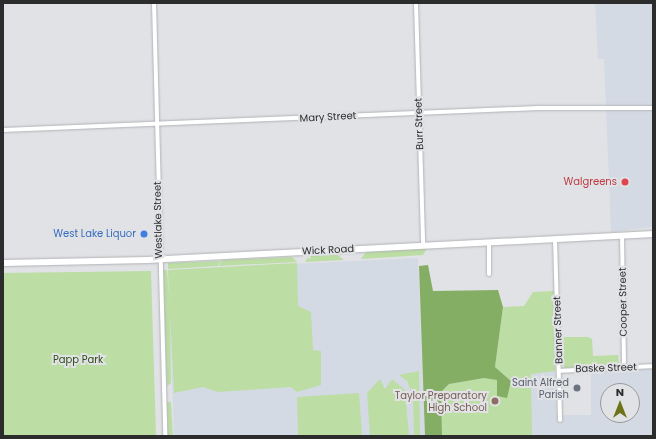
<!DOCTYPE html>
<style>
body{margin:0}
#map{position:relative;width:656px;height:439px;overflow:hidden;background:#e1e2e5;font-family:Poppins,sans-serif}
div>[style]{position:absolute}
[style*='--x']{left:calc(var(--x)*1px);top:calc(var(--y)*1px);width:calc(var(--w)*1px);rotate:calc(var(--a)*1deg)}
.built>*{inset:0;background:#d4dae4}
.green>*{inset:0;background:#bcdda4}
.forest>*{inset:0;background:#84ae64}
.roads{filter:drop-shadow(0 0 1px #b1b3b6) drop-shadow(0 0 1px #b1b3b6)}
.minor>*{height:4px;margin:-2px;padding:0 2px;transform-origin:2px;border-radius:2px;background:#fff}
.tertiary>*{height:5.5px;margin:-2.75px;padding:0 2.75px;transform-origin:2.75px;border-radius:2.75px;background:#fff}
.dots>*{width:11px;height:11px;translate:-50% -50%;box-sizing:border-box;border:2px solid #e1e2e5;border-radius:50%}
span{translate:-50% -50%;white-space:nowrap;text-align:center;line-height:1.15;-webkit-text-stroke:4px #e1e2e5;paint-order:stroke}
.street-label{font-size:10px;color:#2c2c2d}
.health-label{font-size:10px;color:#be3a42}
.right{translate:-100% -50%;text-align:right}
.shop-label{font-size:10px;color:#366cbe}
.park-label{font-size:10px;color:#2f4b17}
.worship-label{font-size:10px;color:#5b616d}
.education-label{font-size:10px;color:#785e54}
.frame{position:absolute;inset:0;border:4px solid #2c2c2d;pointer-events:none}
.north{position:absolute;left:600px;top:383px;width:40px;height:40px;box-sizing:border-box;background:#e1e2e5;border:1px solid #99999b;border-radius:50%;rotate:0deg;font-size:11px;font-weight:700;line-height:16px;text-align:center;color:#2c2c2d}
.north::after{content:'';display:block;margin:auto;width:14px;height:18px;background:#6f7218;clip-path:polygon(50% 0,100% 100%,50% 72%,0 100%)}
</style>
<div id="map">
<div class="built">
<div style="clip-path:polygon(595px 3px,653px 3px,652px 227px,611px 232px,604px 59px,598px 59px)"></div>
<div style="clip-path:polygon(418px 258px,425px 436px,174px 436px,168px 270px)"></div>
<div style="clip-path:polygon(evenodd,653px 369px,653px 436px,435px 436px,433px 377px,555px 370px,556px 415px,591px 415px,591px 371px,653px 369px,608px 391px,632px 391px,632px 415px,608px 415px,608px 391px)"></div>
</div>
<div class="green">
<div style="clip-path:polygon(427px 248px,423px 255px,361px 259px,366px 252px)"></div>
<div style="clip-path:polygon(336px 254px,344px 260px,305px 262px,309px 256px)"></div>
<div style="clip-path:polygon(292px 257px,297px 262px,219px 266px,222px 260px)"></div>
<div style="clip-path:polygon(221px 261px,218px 266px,168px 269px,168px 263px)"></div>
<div style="clip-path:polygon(297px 263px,298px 306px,311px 312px,313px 350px,321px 351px,321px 385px,297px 392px,291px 387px,218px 392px,203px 387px,174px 393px,168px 270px)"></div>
<div style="clip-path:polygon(163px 270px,167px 270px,170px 306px,171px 383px,167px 386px)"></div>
<div style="clip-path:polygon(151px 271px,156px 436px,3px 436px,3px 273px)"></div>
<div style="clip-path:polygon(554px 291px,555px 371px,531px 374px,532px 436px,442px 436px,441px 392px,449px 384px,484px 378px,511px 381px,495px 367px,503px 307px,524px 306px,533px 292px)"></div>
<div style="clip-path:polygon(562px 337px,563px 340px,564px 337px,588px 337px,592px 339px,593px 356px,618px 355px,619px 364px,564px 368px)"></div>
<div style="clip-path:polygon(419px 371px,420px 436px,414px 436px,413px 395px,407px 381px,399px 375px)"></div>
<div style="clip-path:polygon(380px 379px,385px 389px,392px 379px,405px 390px,409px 436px,370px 436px,367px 393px)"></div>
<div style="clip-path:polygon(359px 393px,362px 436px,298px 436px,297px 397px)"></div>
<div style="clip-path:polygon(167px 402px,171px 402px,173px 436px,168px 436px)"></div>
</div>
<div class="forest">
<div style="clip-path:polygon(428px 265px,433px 291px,498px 290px,503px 307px,495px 367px,511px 381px,507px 398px,497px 396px,497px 380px,484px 378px,449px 384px,441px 392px,442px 436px,425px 436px,419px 266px)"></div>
</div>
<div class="roads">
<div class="minor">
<div style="--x:154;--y:3;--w:433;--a:88.5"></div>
<div style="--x:416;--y:3;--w:243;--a:88.3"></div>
<div style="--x:3;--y:130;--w:535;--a:-2.35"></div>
<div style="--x:538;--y:108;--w:115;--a:0"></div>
<div style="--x:622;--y:236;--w:132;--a:89.1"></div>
<div style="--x:555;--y:239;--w:181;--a:88.4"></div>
<div style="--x:489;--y:243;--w:31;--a:90"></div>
<div style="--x:559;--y:371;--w:94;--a:-3"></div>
</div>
<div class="tertiary">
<div style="--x:3;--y:263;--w:144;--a:-1.2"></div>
<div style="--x:147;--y:260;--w:507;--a:-2.94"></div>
</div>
</div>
<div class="dots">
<div style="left:625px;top:182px;background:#e0444e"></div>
<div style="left:144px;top:234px;background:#3f7fe0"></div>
<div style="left:577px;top:388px;background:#6b7280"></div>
<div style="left:495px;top:401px;background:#8d6e63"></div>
</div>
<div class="street-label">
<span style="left:328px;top:117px;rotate:-3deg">Mary Street</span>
<span style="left:419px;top:124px;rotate:-92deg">Burr Street</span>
<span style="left:158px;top:220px;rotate:-91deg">Westlake Street</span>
<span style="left:328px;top:250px;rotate:-3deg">Wick Road</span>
<span style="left:623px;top:302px;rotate:-91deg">Cooper Street</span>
<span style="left:558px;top:330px;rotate:-92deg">Banner Street</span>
<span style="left:606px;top:368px;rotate:-2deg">Baske Street</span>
</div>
<div class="health-label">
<span class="right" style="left:617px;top:182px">Walgreens</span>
</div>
<div class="shop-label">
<span class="right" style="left:136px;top:234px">West Lake Liquor</span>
</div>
<div class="park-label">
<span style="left:78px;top:360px">Papp Park</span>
</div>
<div class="worship-label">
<span class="right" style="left:569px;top:388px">Saint Alfred<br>Parish</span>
</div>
<div class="education-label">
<span class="right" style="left:487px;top:401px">Taylor Preparatory<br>High School</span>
</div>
<div class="frame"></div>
<div class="north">N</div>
</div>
